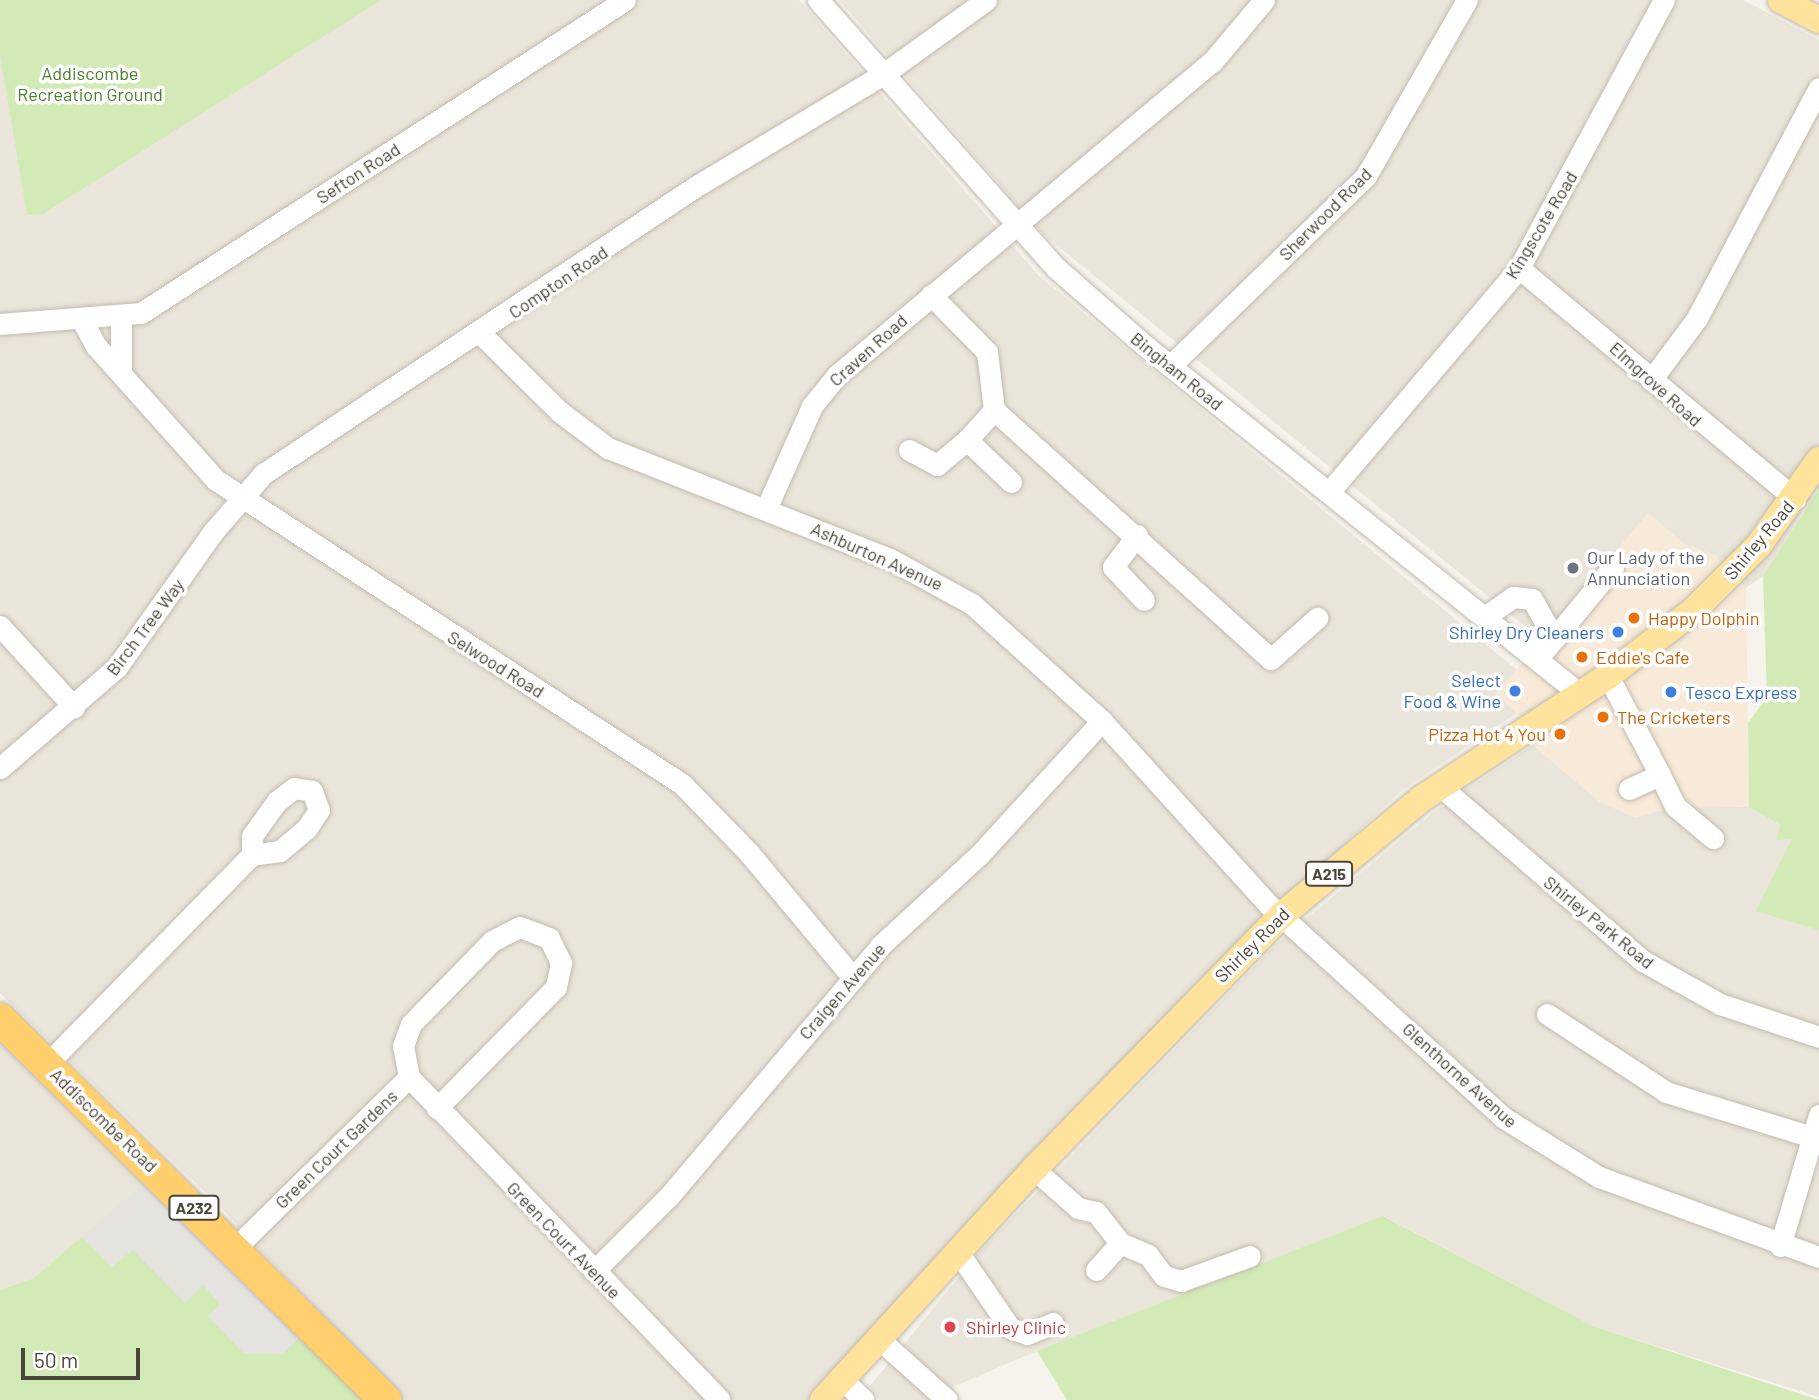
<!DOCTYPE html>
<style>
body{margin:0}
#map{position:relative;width:1819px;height:1400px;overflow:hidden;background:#f6f3ec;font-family:Barlow,sans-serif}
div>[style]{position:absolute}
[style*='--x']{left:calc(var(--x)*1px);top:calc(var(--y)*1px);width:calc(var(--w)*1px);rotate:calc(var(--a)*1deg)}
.residential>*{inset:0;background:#eae5da}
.commercial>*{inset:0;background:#f7ead8}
.green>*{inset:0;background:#d2eab5}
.parking>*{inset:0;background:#e5e3e0}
.roads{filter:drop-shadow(0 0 2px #c2bbae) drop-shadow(0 0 2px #c2bbae)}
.minor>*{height:21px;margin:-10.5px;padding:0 10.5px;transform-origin:10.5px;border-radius:10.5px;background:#fff}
.major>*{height:26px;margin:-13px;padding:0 13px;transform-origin:13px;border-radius:13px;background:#ffe39c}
.highway>*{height:32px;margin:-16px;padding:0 16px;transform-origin:16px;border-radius:16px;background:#ffcf6e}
.dots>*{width:19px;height:19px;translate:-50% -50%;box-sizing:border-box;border:4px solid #fff;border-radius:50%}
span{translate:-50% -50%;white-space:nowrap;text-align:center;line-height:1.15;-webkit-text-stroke:7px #fff;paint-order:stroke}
.shield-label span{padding:2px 5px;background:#fff;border:2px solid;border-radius:5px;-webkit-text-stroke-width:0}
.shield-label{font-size:16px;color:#4b4439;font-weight:700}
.park-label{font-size:18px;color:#4a7f2a}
.street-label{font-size:18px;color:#4b4439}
.worship-label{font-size:18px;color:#5b616d}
.left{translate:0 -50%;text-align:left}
.food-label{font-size:18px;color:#c56008}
.right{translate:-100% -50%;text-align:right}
.shop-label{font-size:18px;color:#366cbe}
.health-label{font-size:18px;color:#be3a42}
.scale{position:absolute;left:21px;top:1348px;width:119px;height:32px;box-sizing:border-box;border:4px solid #4b4439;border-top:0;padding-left:9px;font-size:21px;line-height:24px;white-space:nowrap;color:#4b4439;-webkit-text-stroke:5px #fff;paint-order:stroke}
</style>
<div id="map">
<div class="residential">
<div style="clip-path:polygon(0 0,799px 0,1039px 276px,1517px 670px,1496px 694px,1517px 713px,1401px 791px,1271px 912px,810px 1400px,402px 1400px,221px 1208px,0 993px)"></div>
<div style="clip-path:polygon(839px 0,1743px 0,1819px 40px,1819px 488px,1763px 576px,1746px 588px,1715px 555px,1686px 545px,1543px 641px,1043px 234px)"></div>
<div style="clip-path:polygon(1533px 745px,1600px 802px,1749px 807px,1795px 834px,1819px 930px,1819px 1397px,1593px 1326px,1384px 1216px,1013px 1361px,951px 1388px,957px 1400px,880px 1400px,870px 1386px,980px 1251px,1275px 945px,1436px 810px)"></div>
<div style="clip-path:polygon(0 1037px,147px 1180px,34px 1278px,0 1290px)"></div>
</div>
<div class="commercial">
<div style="clip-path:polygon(1648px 513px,1686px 545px,1715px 555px,1746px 588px,1749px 807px,1677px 806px,1635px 818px,1600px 802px,1533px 745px,1517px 713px,1496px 694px)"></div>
</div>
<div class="green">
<div style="clip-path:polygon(0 0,381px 0,43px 214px,27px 215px,0 54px)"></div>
<div style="clip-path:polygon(1819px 489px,1819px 930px,1756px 911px,1792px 839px,1777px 840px,1780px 825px,1749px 807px,1748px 723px,1767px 697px,1763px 576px)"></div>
<div style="clip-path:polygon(147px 1180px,363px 1400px,0 1400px,0 1290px,34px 1278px)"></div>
<div style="clip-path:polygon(1383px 1216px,1593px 1326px,1819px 1400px,1067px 1400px,1037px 1351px)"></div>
</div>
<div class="parking">
<div style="clip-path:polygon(147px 1180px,301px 1336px,282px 1354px,244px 1354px,208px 1316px,220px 1304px,203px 1285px,185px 1303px,133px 1250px,112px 1267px,82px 1237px)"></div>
</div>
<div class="roads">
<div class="minor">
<div style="--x:818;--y:0;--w:357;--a:48.4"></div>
<div style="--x:1055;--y:267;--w:118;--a:41.2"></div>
<div style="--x:1144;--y:345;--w:558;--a:38.68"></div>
<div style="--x:1519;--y:268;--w:360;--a:39.9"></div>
<div style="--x:931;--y:295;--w:80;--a:45.5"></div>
<div style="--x:987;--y:352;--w:58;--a:83.1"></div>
<div style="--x:82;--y:320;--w:30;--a:62"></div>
<div style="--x:96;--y:346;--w:180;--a:48.2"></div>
<div style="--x:216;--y:480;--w:556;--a:33.12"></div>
<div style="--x:682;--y:784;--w:96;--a:45.8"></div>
<div style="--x:749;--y:853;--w:163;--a:50.2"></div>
<div style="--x:0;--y:324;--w:141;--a:-4.5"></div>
<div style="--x:141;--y:313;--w:576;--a:-32.89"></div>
<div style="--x:481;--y:334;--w:111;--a:44.6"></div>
<div style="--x:560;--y:412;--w:60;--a:36.9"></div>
<div style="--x:608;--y:448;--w:303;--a:21.5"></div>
<div style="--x:890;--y:559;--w:94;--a:28.8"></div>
<div style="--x:972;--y:604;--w:175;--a:42"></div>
<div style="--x:1102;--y:721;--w:248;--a:47.8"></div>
<div style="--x:1269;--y:905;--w:317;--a:42.2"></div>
<div style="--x:1504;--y:1118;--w:112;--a:31.8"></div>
<div style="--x:1599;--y:1177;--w:234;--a:20"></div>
<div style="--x:1170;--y:366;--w:273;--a:-44.1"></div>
<div style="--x:1366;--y:176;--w:203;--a:-60.2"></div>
<div style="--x:121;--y:371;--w:52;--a:-90"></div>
<div style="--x:1651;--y:380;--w:77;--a:-53.4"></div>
<div style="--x:1697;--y:318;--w:260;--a:-62.1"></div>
<div style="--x:909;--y:450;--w:32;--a:28"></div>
<div style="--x:937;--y:465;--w:39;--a:-40"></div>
<div style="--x:1011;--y:482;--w:61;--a:-136.3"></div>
<div style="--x:967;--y:440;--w:40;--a:-48"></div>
<div style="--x:994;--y:410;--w:372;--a:42"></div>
<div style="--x:1271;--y:659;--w:62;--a:-41.7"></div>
<div style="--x:1330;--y:491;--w:292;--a:-49.7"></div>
<div style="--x:1519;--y:268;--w:305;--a:-61.6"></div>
<div style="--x:766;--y:509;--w:113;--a:-65.9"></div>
<div style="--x:812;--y:406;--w:40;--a:-51"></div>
<div style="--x:837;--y:375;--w:488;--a:-39.9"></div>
<div style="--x:1212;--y:62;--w:81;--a:-50"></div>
<div style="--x:1137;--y:535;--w:40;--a:127"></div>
<div style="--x:1113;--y:567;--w:45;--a:46.8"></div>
<div style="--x:1486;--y:616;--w:33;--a:-35"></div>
<div style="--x:1513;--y:597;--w:19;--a:6"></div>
<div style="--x:1532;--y:599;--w:29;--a:61"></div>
<div style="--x:1546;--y:624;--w:30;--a:111"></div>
<div style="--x:0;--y:626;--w:110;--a:47.6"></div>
<div style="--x:1538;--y:658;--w:118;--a:-50.5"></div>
<div style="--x:1608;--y:676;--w:112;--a:62.3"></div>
<div style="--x:1660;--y:775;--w:34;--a:156"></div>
<div style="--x:0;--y:768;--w:155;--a:-40.8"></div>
<div style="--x:117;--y:667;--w:166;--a:-54.6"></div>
<div style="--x:213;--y:532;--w:77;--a:-49.2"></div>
<div style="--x:263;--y:474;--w:522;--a:-33.6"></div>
<div style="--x:698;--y:185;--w:214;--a:-30.9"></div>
<div style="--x:882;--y:75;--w:128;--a:-35.8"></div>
<div style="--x:1660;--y:775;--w:34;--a:64"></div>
<div style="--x:1675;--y:806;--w:50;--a:40.1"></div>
<div style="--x:1440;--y:786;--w:268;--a:40.8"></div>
<div style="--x:1643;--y:961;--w:88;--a:29.2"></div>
<div style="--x:1720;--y:1004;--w:104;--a:18.4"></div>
<div style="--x:1547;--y:1014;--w:142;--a:33.2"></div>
<div style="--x:1666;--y:1092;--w:153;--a:17.1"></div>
<div style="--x:47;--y:1064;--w:293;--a:-45.6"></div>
<div style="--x:252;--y:855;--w:19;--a:-90"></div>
<div style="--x:252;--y:836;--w:43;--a:-54.5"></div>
<div style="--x:277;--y:801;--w:21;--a:-37"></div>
<div style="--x:294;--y:788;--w:18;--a:9"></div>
<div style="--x:312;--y:791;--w:20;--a:70"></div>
<div style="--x:319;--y:810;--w:23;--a:124"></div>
<div style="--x:306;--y:829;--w:34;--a:140"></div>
<div style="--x:280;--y:851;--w:28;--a:172"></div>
<div style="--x:409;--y:1077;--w:32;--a:-101"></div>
<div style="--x:403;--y:1046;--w:23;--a:-70"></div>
<div style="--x:411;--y:1024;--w:116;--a:-45.7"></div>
<div style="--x:492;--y:941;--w:31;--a:-27"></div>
<div style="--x:520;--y:927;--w:31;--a:21"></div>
<div style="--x:549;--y:938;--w:28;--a:64"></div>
<div style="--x:561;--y:963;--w:25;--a:102"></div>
<div style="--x:556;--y:987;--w:170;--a:134.5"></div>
<div style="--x:409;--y:1077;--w:448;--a:46.1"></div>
<div style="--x:1034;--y:1169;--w:59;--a:41.6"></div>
<div style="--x:1078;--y:1208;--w:18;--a:13"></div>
<div style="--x:1096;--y:1212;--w:39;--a:52"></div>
<div style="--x:1120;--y:1243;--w:30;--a:23"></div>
<div style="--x:1148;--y:1255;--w:26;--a:53"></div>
<div style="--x:1164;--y:1276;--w:18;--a:16"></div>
<div style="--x:1181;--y:1281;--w:73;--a:-19.9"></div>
<div style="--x:1780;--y:1246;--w:137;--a:-73.4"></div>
<div style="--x:235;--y:1248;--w:244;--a:-44.5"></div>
<div style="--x:958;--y:1252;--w:92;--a:55.6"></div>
<div style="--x:1010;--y:1328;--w:18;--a:19"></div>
<div style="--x:1027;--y:1334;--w:28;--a:-23"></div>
<div style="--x:1096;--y:1270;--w:36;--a:-48"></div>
<div style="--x:594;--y:1271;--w:107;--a:-45"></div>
<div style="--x:670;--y:1195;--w:327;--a:-49.8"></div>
<div style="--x:881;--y:945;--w:133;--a:-42.6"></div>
<div style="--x:979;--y:855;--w:182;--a:-47.5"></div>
<div style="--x:879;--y:1339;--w:91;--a:41.9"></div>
<div style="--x:842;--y:1379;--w:30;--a:44"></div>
</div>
<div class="major">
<div style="--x:1781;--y:0;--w:43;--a:27.8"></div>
<div style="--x:823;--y:1400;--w:316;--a:-47.6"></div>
<div style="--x:1036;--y:1167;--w:352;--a:-45.7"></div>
<div style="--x:1282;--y:915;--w:181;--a:-39.8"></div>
<div style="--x:1421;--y:799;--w:224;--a:-33.3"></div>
<div style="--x:1608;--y:676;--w:107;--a:-37.4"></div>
<div style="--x:1693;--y:611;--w:93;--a:-45"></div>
<div style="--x:1759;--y:545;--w:104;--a:-54.8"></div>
</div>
<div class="highway">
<div style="--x:0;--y:1019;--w:542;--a:44.7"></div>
</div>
</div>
<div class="dots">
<div style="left:1573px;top:568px;background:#6b7280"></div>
<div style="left:1634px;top:618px;background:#e8710a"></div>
<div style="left:1618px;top:632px;background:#3f7fe0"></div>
<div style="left:1582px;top:657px;background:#e8710a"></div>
<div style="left:1515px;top:691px;background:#3f7fe0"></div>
<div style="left:1671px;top:692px;background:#3f7fe0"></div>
<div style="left:1603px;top:717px;background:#e8710a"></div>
<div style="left:1560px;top:734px;background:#e8710a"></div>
<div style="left:950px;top:1327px;background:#e0444e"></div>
</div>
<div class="shield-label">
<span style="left:1329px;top:874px">A215</span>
<span style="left:194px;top:1208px">A232</span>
</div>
<div class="park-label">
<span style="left:90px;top:84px">Addiscombe<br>Recreation Ground</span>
</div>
<div class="street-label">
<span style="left:358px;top:173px;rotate:-33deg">Sefton Road</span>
<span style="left:1325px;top:214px;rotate:-45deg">Sherwood Road</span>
<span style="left:1541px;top:225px;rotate:-59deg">Kingscote Road</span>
<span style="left:558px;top:282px;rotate:-34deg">Compton Road</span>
<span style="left:868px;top:350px;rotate:-42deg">Craven Road</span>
<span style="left:1177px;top:371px;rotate:39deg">Bingham Road</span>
<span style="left:1656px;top:384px;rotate:42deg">Elmgrove Road</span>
<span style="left:1759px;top:540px;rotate:-50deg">Shirley Road</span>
<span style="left:877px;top:556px;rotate:24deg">Ashburton Avenue</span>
<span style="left:145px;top:627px;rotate:-53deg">Birch Tree Way</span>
<span style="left:496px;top:664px;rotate:32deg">Selwood Road</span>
<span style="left:1599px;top:922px;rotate:39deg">Shirley Park Road</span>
<span style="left:1252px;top:945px;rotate:-45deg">Shirley Road</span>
<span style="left:842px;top:991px;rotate:-49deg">Craigen Avenue</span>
<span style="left:1460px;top:1075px;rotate:42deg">Glenthorne Avenue</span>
<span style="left:104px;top:1120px;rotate:44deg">Addiscombe Road</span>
<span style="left:336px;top:1149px;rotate:-44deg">Green Court Gardens</span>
<span style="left:564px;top:1240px;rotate:46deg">Green Court Avenue</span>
</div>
<div class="worship-label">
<span class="left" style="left:1587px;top:568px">Our Lady of the<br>Annunciation</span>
</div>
<div class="food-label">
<span class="left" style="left:1648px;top:618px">Happy Dolphin</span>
<span class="left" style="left:1596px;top:657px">Eddie's Cafe</span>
<span class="left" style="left:1617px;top:717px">The Cricketers</span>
<span class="right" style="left:1546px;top:734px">Pizza Hot 4 You</span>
</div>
<div class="shop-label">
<span class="right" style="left:1604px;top:632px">Shirley Dry Cleaners</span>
<span class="right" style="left:1501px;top:691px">Select<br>Food &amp; Wine</span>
<span class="left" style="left:1685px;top:692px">Tesco Express</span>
</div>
<div class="health-label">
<span class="left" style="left:966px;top:1327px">Shirley Clinic</span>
</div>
<div class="scale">50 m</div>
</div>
